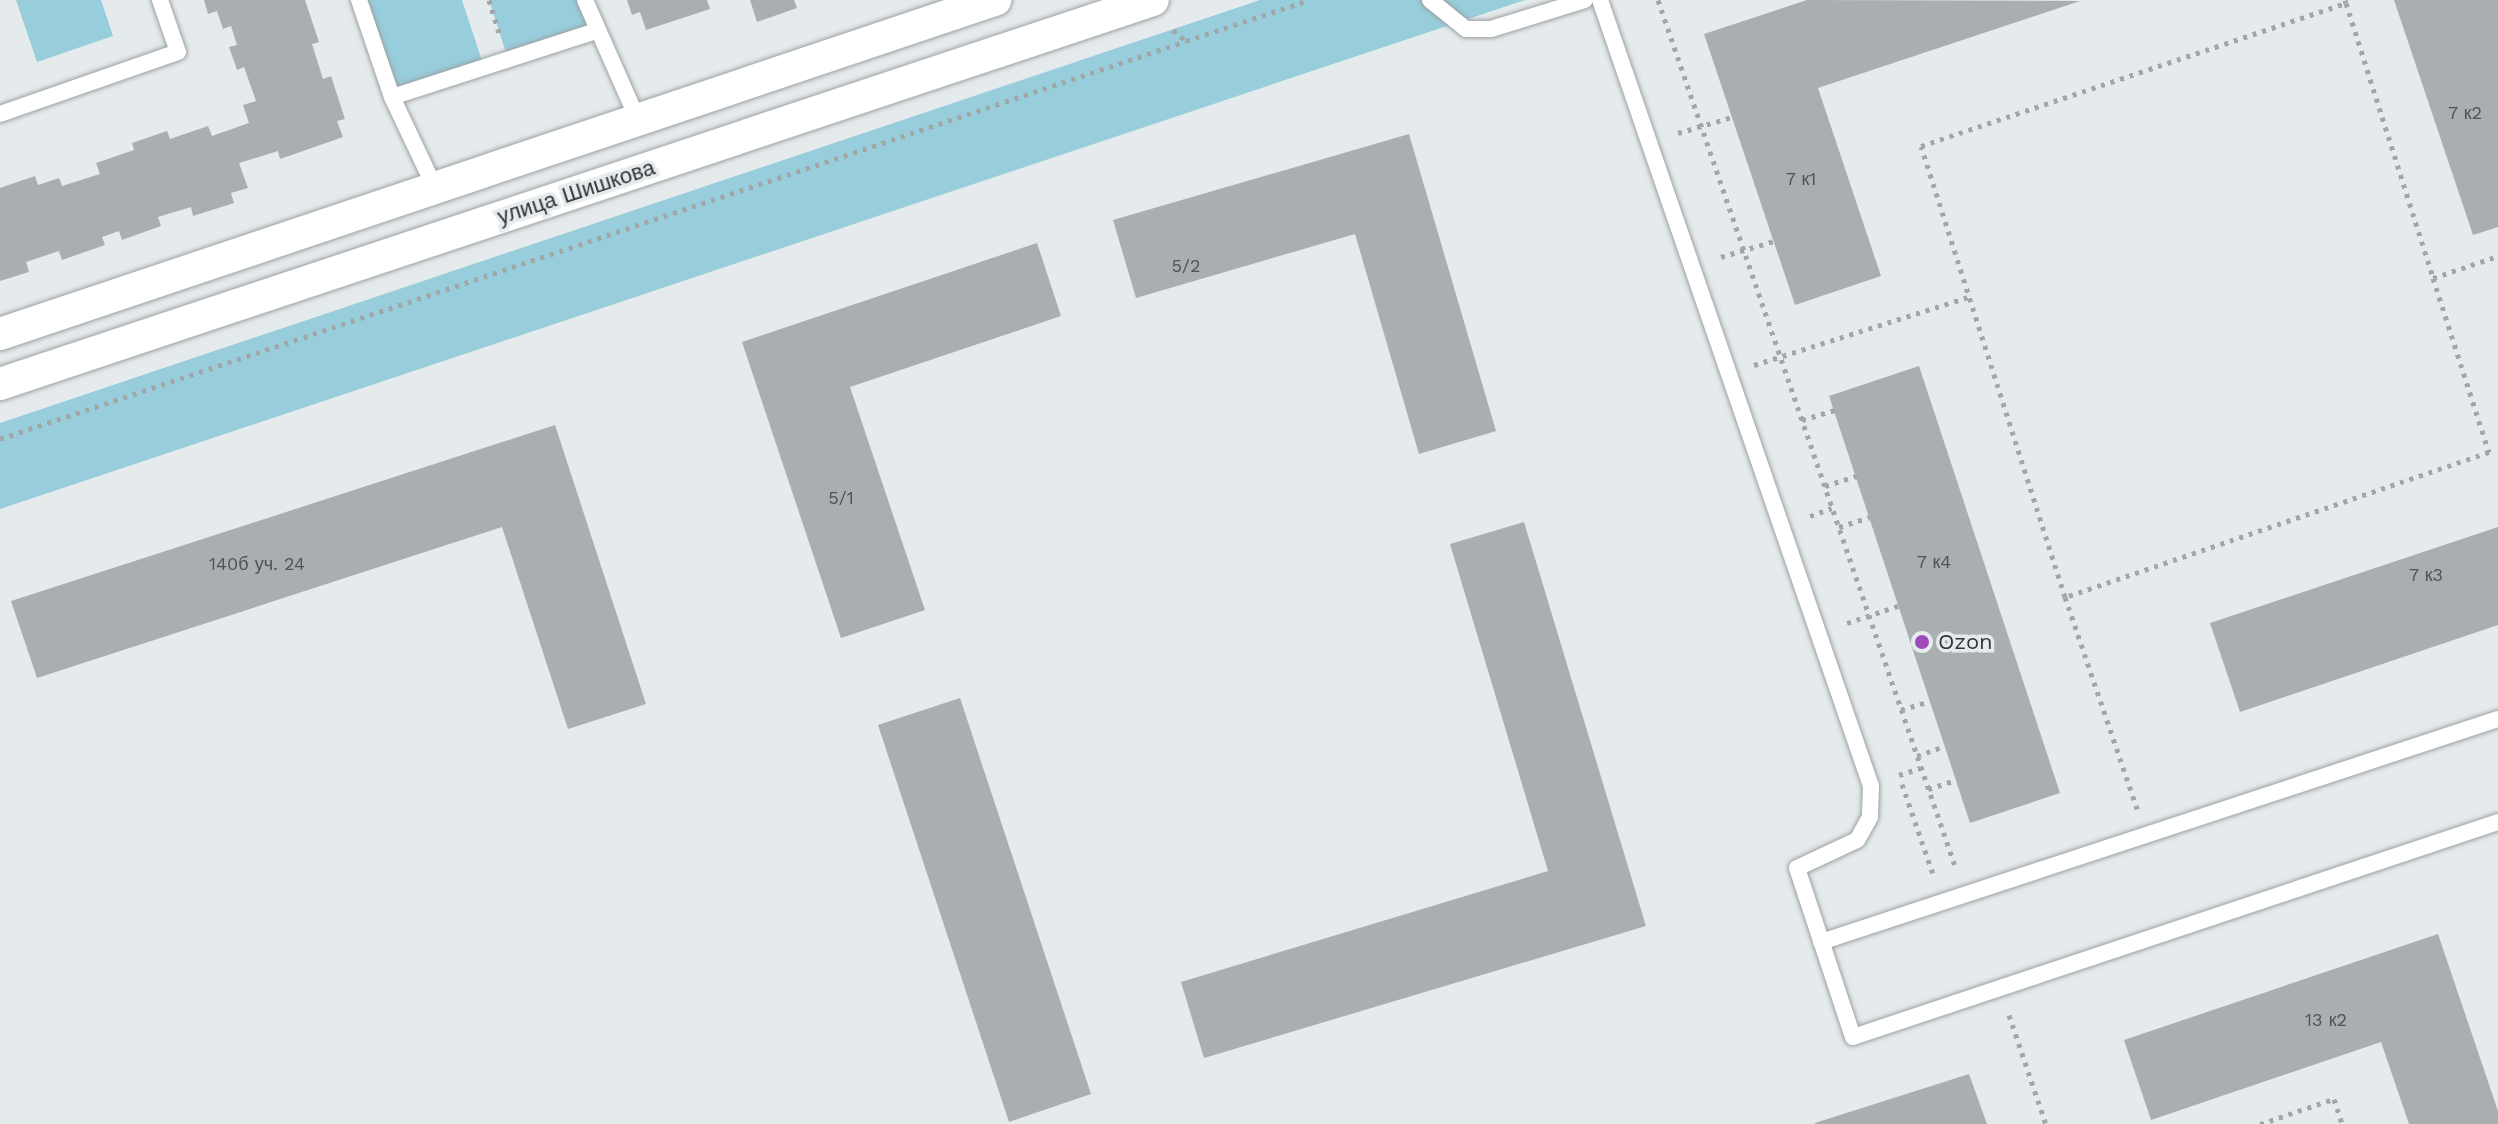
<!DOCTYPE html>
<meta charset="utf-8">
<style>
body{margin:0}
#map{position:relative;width:2498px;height:1124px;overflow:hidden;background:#e5eaec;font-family:"Work Sans",sans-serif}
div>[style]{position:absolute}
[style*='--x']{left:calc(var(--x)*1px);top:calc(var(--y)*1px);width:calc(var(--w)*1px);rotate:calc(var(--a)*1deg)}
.green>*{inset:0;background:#98cddc}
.building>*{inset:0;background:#aaaeb1}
.path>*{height:5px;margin-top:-2.5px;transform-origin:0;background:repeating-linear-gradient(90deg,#a1a6a7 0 4px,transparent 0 10px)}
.roads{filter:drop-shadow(0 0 2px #9ca1a3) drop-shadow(0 0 2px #9ca1a3)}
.lane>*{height:16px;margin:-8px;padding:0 8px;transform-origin:8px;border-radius:8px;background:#fff}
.street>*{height:32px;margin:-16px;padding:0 16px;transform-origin:16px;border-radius:16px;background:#fff}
.dots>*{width:22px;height:22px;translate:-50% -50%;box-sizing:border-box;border:4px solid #e5eaec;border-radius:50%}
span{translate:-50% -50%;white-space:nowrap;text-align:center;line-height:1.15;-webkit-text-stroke:7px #e5eaec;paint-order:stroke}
.number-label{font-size:18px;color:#505354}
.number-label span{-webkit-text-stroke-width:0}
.street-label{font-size:22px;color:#323535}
.poi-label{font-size:22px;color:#323535}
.left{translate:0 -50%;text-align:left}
</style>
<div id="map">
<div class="green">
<div style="clip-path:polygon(16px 0,101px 0,113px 36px,37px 62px)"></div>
<div style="clip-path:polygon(359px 0,462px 0,484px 67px,392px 97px)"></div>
<div style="clip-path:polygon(489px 0,585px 0,596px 31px,508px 59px)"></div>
<div style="clip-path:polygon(1260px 0,1525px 0,0 509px,0 423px)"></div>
</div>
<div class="building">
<div style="clip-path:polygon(204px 0,305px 0,319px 42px,312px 44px,323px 79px,331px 76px,345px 119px,337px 121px,343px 137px,280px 159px,278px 151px,239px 163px,248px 188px,231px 193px,234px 203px,193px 216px,191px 207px,158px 217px,161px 226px,122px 240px,119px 231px,102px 237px,105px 245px,62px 260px,59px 251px,26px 262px,29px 272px,0 281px,0 188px,35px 176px,38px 185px,59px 178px,62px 186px,100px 174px,96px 163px,134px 150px,132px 143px,167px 131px,170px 139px,208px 126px,212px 136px,249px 123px,243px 105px,256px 101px,244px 67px,237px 70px,229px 47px,237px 45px,231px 26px,223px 29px,217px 11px,208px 14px)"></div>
<div style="clip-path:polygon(627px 0,707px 0,710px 9px,646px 30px,640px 12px,632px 15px)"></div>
<div style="clip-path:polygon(750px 0,794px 0,797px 8px,757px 22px)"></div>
<div style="clip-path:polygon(1807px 0,2080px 1px,1818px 88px,1881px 276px,1795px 305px,1704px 34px)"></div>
<div style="clip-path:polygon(2394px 0,2498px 0,2498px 227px,2473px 235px)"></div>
<div style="clip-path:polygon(1409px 134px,1496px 431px,1419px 454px,1355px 234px,1136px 298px,1113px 220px)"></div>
<div style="clip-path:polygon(1037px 243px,1061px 316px,850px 387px,925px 610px,841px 638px,742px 342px)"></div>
<div style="clip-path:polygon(1919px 366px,2060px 793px,1970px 823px,1829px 396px)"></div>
<div style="clip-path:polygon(555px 425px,646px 704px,568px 729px,502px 527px,37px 678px,11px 601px)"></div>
<div style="clip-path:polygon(1524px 522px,1646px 926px,1204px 1058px,1181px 982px,1548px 871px,1450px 544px)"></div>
<div style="clip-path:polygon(2498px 527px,2498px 625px,2240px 712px,2210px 623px)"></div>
<div style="clip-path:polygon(960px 698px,1091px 1094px,1009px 1122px,878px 725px)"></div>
<div style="clip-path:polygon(2438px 934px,2498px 1111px,2498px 1124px,2409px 1124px,2381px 1042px,2151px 1120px,2124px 1040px)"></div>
<div style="clip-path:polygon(1969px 1074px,1987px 1124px,1815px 1124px,1815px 1123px)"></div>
</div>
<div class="path">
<div style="--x:489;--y:0;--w:34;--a:73"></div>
<div style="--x:1658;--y:0;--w:919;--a:71.07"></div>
<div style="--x:2345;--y:0;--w:3;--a:72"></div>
<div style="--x:2346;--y:3;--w:288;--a:72.4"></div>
<div style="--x:2433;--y:278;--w:183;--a:72.2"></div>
<div style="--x:2489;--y:452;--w:448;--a:161.1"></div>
<div style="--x:2065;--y:597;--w:473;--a:-107.7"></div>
<div style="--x:1921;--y:146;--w:448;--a:-18.6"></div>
<div style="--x:1173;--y:30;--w:17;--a:40"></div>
<div style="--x:1186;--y:41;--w:130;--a:-18.4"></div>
<div style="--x:1678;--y:133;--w:56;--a:-16.5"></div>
<div style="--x:1721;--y:257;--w:55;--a:-16.8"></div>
<div style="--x:2433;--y:278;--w:69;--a:-18.7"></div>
<div style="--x:1754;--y:365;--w:228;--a:-17.6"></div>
<div style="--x:1802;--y:420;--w:34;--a:-17"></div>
<div style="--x:0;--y:439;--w:1251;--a:-18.55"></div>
<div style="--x:1825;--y:486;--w:33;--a:-18"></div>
<div style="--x:1810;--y:516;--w:23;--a:-20"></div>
<div style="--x:1839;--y:527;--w:32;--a:-18"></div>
<div style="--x:2065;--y:597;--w:224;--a:71.2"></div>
<div style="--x:1847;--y:623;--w:54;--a:-18.4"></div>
<div style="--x:1901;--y:710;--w:30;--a:-17"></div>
<div style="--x:1917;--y:756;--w:30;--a:-20"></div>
<div style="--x:1899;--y:775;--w:23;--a:-18"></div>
<div style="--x:1902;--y:784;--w:98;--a:71"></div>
<div style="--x:1928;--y:789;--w:29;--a:-18"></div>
<div style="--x:2009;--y:1015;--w:115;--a:71.3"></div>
<div style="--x:2260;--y:1124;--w:78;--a:-18.7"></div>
<div style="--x:2334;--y:1099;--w:26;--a:72"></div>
</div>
<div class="roads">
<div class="lane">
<div style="--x:359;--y:0;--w:102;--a:71.2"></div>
<div style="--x:392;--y:97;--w:101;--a:64.7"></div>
<div style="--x:585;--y:0;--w:131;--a:66.2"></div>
<div style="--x:1430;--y:0;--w:46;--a:38.9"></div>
<div style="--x:1466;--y:29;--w:25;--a:0"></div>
<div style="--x:1491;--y:29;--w:98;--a:-17.1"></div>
<div style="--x:1600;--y:0;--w:831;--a:70.98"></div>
<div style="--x:1871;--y:786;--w:31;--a:92"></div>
<div style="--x:1870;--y:817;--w:26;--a:119"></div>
<div style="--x:1857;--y:840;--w:66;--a:155"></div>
<div style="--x:1797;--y:868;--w:178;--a:71.7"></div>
<div style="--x:1853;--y:1037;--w:680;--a:-18.43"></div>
<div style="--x:392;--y:97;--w:214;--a:-17.9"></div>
<div style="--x:0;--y:114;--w:188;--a:-19.2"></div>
<div style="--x:178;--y:52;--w:55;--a:-109.1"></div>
<div style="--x:1821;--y:942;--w:713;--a:-18.23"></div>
</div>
<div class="street">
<div style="--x:0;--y:334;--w:1050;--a:-18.56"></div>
<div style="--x:0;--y:384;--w:1215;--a:-18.42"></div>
</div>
</div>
<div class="dots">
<div style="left:1922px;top:642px;background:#9f4ab8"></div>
</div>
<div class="number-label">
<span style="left:2465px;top:113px">7 к2</span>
<span style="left:1801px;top:179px">7 к1</span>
<span style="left:1186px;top:266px">5/2</span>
<span style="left:841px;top:498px">5/1</span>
<span style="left:1934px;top:562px">7 к4</span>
<span style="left:257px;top:564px">140б уч. 24</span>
<span style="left:2426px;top:575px">7 к3</span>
<span style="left:2326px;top:1020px">13 к2</span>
</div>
<div class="street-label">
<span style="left:576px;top:192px;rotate:-18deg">улица Шишкова</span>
</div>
<div class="poi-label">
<span class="left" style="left:1938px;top:642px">Ozon</span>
</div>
</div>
